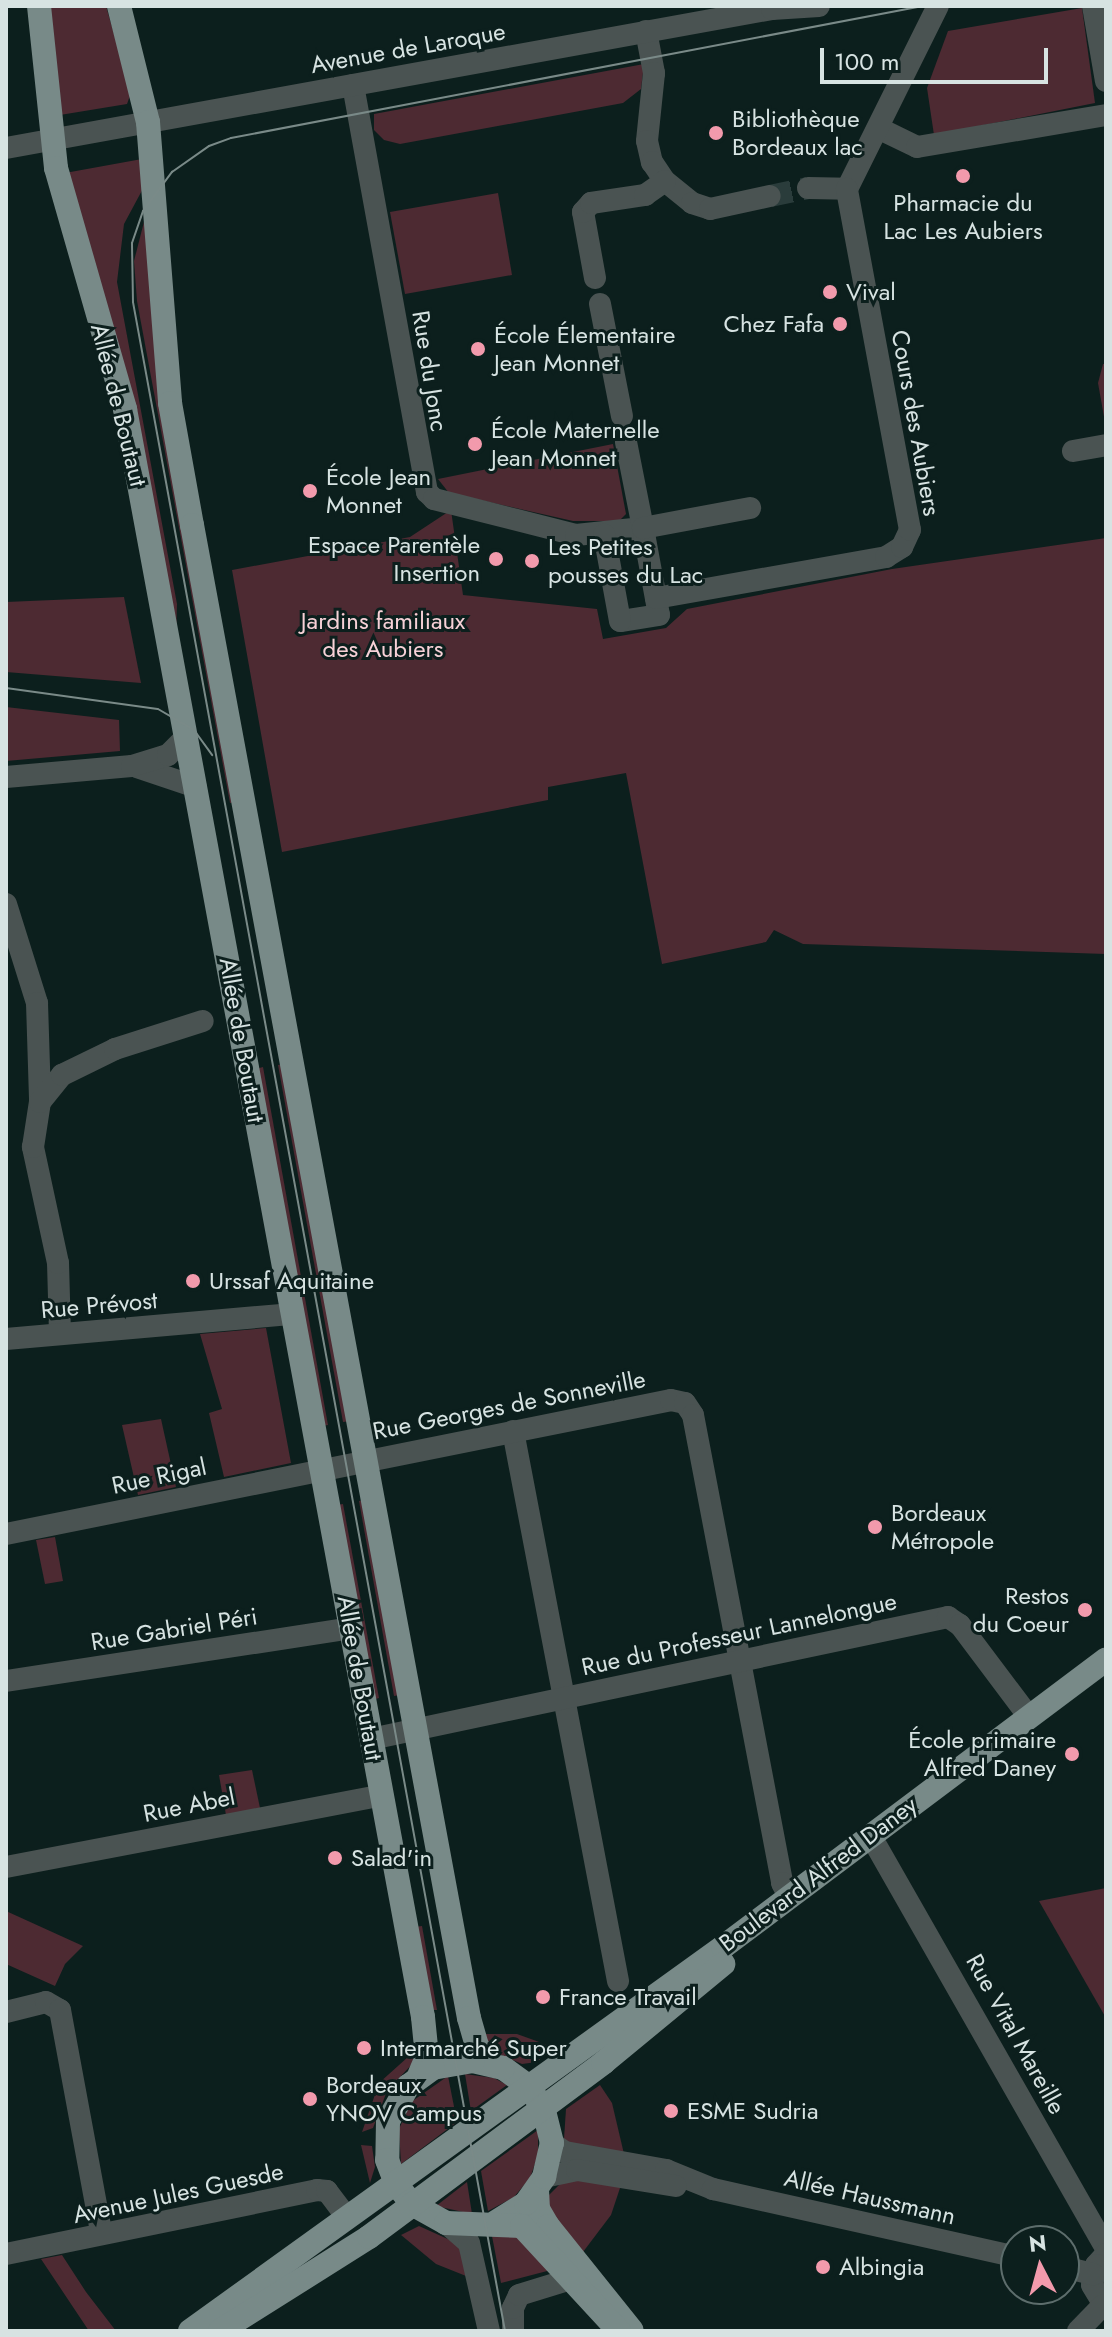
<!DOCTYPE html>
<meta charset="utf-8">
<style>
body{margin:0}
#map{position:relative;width:1112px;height:2337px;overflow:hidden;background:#0c1f1d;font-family:Jost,sans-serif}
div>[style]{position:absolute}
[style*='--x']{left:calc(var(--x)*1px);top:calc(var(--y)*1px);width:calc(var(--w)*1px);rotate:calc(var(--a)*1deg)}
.green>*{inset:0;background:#4d2a32}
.minor-tunnel>*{height:22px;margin-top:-11px;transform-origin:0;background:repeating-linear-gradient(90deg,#2a3c3b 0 22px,transparent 0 33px)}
.minor>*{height:22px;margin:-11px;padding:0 11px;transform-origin:11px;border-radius:11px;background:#4a5352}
.major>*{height:24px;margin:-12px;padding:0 12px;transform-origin:12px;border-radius:12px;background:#788a88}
.tram>*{height:2px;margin:-1px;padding:0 1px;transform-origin:1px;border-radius:1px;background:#7a8a88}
.dots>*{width:22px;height:22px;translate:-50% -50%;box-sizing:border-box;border:4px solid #0c1f1d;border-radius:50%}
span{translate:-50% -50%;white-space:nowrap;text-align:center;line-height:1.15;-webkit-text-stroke:6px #0c1f1d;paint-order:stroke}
.street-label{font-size:24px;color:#d7e3e2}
.poi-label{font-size:24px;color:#d7e3e2}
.left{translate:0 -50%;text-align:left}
.right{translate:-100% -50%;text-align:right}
.park-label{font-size:24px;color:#f7d1d7}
.frame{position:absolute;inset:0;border:8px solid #d7e3e2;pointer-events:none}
.north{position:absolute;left:1000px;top:2225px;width:80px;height:80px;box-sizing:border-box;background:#0c1f1d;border:2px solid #5d6d6c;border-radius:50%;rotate:354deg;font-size:22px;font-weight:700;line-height:32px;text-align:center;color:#d7e3e2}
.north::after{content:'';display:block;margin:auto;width:28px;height:36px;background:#f29aac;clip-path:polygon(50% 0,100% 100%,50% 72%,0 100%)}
.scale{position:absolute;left:820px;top:48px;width:228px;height:36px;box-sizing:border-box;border:4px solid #d7e3e2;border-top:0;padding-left:10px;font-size:24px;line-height:28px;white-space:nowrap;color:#d7e3e2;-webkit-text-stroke:6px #0c1f1d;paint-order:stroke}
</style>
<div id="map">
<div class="green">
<div style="clip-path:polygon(49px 6px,106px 6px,131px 93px,127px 104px,60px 115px)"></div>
<div style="clip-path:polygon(1082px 8px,1095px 103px,934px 135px,927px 88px,948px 31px)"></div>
<div style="clip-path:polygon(644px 64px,641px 89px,623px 103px,400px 144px,384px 140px,374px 130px,374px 114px)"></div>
<div style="clip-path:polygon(142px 159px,146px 183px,124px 224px,117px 282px,177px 604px,176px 639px,65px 173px)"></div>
<div style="clip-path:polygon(498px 193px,512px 275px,405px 294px,390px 212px)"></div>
<div style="clip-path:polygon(146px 214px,236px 802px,230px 803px,137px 301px,134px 261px)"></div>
<div style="clip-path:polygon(1103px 364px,1106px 364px,1106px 428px,1098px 383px)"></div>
<div style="clip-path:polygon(613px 444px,626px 514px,619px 521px,573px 521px,449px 493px,438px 479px)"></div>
<div style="clip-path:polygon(451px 510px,463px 595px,597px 609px,603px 639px,666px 628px,687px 609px,892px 569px,1106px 538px,1106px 954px,803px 944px,774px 930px,766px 942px,662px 964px,626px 773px,548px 787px,548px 800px,282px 852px,232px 570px,410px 537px)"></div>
<div style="clip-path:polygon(124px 597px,141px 683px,6px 672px,6px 602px)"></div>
<div style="clip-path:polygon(6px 707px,119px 720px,120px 751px,6px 761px)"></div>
<div style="clip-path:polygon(285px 1064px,351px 1421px,343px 1422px,278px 1065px)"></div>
<div style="clip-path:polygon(263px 1067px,328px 1425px,322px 1426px,256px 1069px)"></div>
<div style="clip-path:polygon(266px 1328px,291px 1463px,224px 1477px,209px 1413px,222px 1409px,200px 1334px)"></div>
<div style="clip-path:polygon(161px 1419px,176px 1487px,138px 1495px,122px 1425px)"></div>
<div style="clip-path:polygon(365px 1500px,401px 1695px,394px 1696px,359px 1501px)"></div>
<div style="clip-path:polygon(343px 1504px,379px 1698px,372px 1700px,337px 1505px)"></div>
<div style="clip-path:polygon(55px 1537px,63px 1581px,45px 1584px,36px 1540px)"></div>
<div style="clip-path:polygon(252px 1770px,260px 1808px,226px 1815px,219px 1775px)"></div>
<div style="clip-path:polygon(1106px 1888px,1106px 2018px,1039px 1901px)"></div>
<div style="clip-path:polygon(6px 1911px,83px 1946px,65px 1964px,55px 1986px,6px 1964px)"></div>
<div style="clip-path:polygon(422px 1926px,437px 2010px,430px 2010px,414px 1927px)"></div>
<div style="clip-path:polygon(483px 2034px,517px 2034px,553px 2047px,537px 2062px,522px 2064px,494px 2052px)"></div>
<div style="clip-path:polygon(418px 2048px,414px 2062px,387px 2091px,373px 2128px,362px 2132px,379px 2083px)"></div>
<div style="clip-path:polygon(465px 2074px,494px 2078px,507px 2085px,471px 2111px)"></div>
<div style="clip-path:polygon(448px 2076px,457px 2122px,401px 2164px,399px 2129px,411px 2102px)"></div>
<div style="clip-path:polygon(600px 2085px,612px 2103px,624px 2154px,574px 2147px,564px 2139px,566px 2109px)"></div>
<div style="clip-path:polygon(538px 2130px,538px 2155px,530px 2178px,514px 2197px,488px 2211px,481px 2171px)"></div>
<div style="clip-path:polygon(361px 2145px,372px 2146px,375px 2167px,370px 2183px)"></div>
<div style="clip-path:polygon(566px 2178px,621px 2185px,611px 2215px,583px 2252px,548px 2211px,547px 2197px)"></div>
<div style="clip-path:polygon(467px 2182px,472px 2214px,436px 2206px)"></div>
<div style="clip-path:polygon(419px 2226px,461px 2245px,466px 2276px,436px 2264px,401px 2235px)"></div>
<div style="clip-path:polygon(516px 2234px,551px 2270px,501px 2283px,492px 2236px)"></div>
<div style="clip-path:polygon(62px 2255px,86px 2292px,116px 2331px,89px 2331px,41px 2259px)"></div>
</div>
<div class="minor-tunnel">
<div style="--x:770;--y:196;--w:39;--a:-12"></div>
</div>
<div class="minor">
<div style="--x:1093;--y:6;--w:76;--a:80.2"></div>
<div style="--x:646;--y:31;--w:43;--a:79.2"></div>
<div style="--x:654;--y:73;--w:68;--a:95.9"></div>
<div style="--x:647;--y:141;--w:22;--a:77"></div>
<div style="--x:652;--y:162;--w:23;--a:56"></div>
<div style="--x:665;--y:181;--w:35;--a:39"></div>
<div style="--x:692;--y:203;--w:19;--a:18"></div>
<div style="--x:710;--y:209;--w:61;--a:-12.2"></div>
<div style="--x:353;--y:85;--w:414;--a:79.7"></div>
<div style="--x:427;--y:492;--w:10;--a:45"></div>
<div style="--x:434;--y:499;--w:146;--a:14.2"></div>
<div style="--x:576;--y:535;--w:67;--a:-6"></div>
<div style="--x:643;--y:528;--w:88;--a:79.6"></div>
<div style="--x:659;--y:615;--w:39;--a:171"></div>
<div style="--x:620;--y:621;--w:88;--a:-100.4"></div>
<div style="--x:880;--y:129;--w:41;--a:25.9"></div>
<div style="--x:917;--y:147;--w:192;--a:-9.6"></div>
<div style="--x:6;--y:148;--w:779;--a:-10.29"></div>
<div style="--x:772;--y:9;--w:47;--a:-3.7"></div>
<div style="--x:808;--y:188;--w:39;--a:1"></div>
<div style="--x:847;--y:189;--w:204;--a:-63.6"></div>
<div style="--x:595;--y:278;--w:67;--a:-100.3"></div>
<div style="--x:583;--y:212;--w:12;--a:-48"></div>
<div style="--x:591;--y:203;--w:55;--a:-8.4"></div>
<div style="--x:645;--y:195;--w:24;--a:-35"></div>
<div style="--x:600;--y:304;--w:114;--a:78.9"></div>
<div style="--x:626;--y:442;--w:88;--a:78.8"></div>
<div style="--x:643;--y:528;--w:109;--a:-10.6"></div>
<div style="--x:1073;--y:451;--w:34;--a:-10"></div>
<div style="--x:656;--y:598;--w:234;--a:-10.1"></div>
<div style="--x:886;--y:557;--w:19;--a:-32"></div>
<div style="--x:902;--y:547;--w:19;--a:-65"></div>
<div style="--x:910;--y:530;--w:347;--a:-100.5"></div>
<div style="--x:137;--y:767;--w:62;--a:18.7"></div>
<div style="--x:6;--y:777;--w:126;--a:-5"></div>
<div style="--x:132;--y:766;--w:38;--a:-17"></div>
<div style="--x:168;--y:755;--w:25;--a:-45"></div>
<div style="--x:6;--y:904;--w:104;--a:72.6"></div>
<div style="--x:37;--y:1003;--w:98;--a:88.2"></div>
<div style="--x:60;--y:1334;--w:71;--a:-91.6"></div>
<div style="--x:58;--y:1263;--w:119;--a:-102.2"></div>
<div style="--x:33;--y:1147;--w:46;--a:-81.2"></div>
<div style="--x:40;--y:1102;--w:35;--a:-51"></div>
<div style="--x:62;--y:1075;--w:59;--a:-26.1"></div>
<div style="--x:115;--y:1049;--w:92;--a:-17.7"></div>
<div style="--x:6;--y:1339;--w:288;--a:-5"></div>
<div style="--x:513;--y:1431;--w:560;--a:79.19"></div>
<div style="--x:6;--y:1534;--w:678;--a:-11.39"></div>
<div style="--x:671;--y:1400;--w:14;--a:12"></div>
<div style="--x:685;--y:1403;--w:14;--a:56"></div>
<div style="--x:693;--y:1415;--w:476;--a:79.2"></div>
<div style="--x:782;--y:1883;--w:16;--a:63"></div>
<div style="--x:6;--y:1681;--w:349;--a:-8.7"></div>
<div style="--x:371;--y:1739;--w:590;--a:-11.94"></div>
<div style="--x:948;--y:1617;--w:14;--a:34"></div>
<div style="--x:960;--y:1625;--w:115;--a:53.1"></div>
<div style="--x:877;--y:1847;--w:462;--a:60.3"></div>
<div style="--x:6;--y:1867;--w:383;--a:-10.8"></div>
<div style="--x:6;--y:2012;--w:41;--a:-14"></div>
<div style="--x:46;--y:2002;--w:16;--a:30"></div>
<div style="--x:60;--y:2010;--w:226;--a:79.5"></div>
<div style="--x:552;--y:2143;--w:16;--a:35"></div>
<div style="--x:565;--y:2152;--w:103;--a:10.1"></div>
<div style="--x:666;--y:2170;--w:51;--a:22"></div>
<div style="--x:713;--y:2189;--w:311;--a:12.6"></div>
<div style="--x:544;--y:2177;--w:34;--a:-12"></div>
<div style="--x:577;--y:2170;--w:100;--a:9.2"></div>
<div style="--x:446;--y:2223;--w:30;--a:41"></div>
<div style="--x:469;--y:2243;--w:90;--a:77.2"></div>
<div style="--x:6;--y:2254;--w:318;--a:-11.6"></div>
<div style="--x:317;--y:2190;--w:10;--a:6"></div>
<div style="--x:327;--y:2191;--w:34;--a:53"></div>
<div style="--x:1106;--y:2254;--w:15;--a:132"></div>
<div style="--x:1096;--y:2265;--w:20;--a:101"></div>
<div style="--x:1092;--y:2285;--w:27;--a:59"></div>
<div style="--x:1064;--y:2267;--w:30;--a:14"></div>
<div style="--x:513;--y:2331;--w:23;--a:-90"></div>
<div style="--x:513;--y:2308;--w:14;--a:-65"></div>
<div style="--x:519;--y:2295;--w:51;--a:-17"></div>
<div style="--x:1078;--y:2331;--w:35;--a:-46"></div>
</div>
<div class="major">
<div style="--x:39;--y:6;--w:163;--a:84"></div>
<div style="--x:56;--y:168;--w:251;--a:74"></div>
<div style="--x:125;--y:409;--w:1635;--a:79.5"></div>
<div style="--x:423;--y:2017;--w:40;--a:84.3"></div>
<div style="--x:427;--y:2057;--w:23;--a:113"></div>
<div style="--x:119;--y:6;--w:120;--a:76"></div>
<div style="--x:148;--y:122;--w:282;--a:85.5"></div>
<div style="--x:170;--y:403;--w:124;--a:79.8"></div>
<div style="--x:192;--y:525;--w:1518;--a:79.49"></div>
<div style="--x:469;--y:2018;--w:29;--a:74"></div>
<div style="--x:477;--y:2046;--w:21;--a:55"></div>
<div style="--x:537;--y:2190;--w:19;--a:87"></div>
<div style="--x:538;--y:2209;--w:20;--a:60"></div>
<div style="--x:548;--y:2226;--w:134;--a:51.3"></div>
<div style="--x:496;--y:2222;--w:36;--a:-32"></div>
<div style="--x:526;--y:2203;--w:32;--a:-55"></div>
<div style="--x:544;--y:2177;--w:35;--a:-77"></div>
<div style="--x:552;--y:2143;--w:36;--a:-104"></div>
<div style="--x:543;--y:2108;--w:27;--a:-124"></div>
<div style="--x:528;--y:2086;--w:31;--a:-144"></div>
<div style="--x:503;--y:2068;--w:31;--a:-167"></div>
<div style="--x:473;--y:2061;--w:41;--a:170.1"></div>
<div style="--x:433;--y:2068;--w:31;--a:144"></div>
<div style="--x:408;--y:2086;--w:40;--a:119.7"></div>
<div style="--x:388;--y:2121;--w:39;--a:91"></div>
<div style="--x:387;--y:2160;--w:26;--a:69"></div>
<div style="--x:396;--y:2184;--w:26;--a:51"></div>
<div style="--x:412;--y:2204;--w:39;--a:29"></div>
<div style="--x:446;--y:2223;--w:76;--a:2.3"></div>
<div style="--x:522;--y:2226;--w:143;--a:47.3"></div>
<div style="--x:190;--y:2331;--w:657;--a:-35.77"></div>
<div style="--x:723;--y:1947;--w:479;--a:-36.9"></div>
<div style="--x:220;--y:2331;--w:176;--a:-32.2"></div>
<div style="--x:369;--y:2237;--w:292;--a:-36.6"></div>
<div style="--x:603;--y:2063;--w:156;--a:-39.5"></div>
</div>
<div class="tram">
<div style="--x:6;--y:688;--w:153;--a:7.9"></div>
<div style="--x:158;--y:709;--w:42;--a:30.3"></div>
<div style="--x:194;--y:730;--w:31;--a:54"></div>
<div style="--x:505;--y:2331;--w:2063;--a:-100.39"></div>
<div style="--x:133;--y:302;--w:59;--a:-91"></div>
<div style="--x:132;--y:243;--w:34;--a:-71"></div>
<div style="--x:143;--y:211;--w:49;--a:-53.4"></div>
<div style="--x:172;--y:172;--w:45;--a:-35.1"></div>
<div style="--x:209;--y:146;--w:23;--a:-20"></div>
<div style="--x:231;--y:138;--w:703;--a:-10.81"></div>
</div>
<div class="dots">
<div style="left:716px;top:133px;background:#f29aac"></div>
<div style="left:963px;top:176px;background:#f29aac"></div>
<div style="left:830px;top:292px;background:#f29aac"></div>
<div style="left:840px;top:324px;background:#f29aac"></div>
<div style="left:478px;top:349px;background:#f29aac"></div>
<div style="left:475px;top:444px;background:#f29aac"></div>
<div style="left:310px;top:491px;background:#f29aac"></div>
<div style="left:496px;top:559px;background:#f29aac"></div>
<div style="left:532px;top:561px;background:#f29aac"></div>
<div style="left:193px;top:1281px;background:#f29aac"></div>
<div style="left:875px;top:1527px;background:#f29aac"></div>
<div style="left:1085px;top:1610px;background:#f29aac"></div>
<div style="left:1072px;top:1754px;background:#f29aac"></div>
<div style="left:335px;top:1858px;background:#f29aac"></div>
<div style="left:543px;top:1997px;background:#f29aac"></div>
<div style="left:364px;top:2048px;background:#f29aac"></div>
<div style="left:310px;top:2099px;background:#f29aac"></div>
<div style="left:671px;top:2111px;background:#f29aac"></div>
<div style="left:823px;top:2267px;background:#f29aac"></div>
</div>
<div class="street-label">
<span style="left:408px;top:48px;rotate:-10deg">Avenue de Laroque</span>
<span style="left:430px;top:371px;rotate:81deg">Rue du Jonc</span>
<span style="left:119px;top:405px;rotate:76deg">Allée de Boutaut</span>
<span style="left:916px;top:423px;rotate:80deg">Cours des Aubiers</span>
<span style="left:242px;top:1040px;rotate:80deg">Allée de Boutaut</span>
<span style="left:99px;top:1305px;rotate:-5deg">Rue Prévost</span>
<span style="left:509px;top:1405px;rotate:-11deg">Rue Georges de Sonneville</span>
<span style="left:159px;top:1476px;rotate:-12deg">Rue Rigal</span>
<span style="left:174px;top:1629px;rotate:-9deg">Rue Gabriel Péri</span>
<span style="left:739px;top:1634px;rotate:-12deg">Rue du Professeur Lannelongue</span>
<span style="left:360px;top:1678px;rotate:80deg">Allée de Boutaut</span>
<span style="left:189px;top:1805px;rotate:-11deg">Rue Abel</span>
<span style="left:818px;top:1874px;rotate:-37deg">Boulevard Alfred Daney</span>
<span style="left:1016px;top:2034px;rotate:61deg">Rue Vital Mareille</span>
<span style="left:178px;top:2193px;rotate:-12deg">Avenue Jules Guesde</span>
<span style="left:870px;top:2197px;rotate:13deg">Allée Haussmann</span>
</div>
<div class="poi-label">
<span class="left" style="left:732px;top:133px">Bibliothèque<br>Bordeaux lac</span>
<span style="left:963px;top:217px">Pharmacie du<br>Lac Les Aubiers</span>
<span class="left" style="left:846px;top:292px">Vival</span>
<span class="right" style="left:824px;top:324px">Chez Fafa</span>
<span class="left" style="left:494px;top:349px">École Élementaire<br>Jean Monnet</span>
<span class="left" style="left:491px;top:444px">École Maternelle<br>Jean Monnet</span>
<span class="left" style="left:326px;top:491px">École Jean<br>Monnet</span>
<span class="right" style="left:480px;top:559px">Espace Parentèle<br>Insertion</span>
<span class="left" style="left:548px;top:561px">Les Petites<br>pousses du Lac</span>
<span class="left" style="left:209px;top:1281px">Urssaf Aquitaine</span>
<span class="left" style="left:891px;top:1527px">Bordeaux<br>Métropole</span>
<span class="right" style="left:1069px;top:1610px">Restos<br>du Coeur</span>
<span class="right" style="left:1056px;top:1754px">École primaire<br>Alfred Daney</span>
<span class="left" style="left:351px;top:1858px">Salad'in</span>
<span class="left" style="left:559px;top:1997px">France Travail</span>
<span class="left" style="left:380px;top:2048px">Intermarché Super</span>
<span class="left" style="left:326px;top:2099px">Bordeaux<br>YNOV Campus</span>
<span class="left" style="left:687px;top:2111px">ESME Sudria</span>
<span class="left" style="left:839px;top:2267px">Albingia</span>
</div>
<div class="park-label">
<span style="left:383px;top:635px">Jardins familiaux<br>des Aubiers</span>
</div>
<div class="frame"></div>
<div class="north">N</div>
<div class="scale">100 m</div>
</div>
